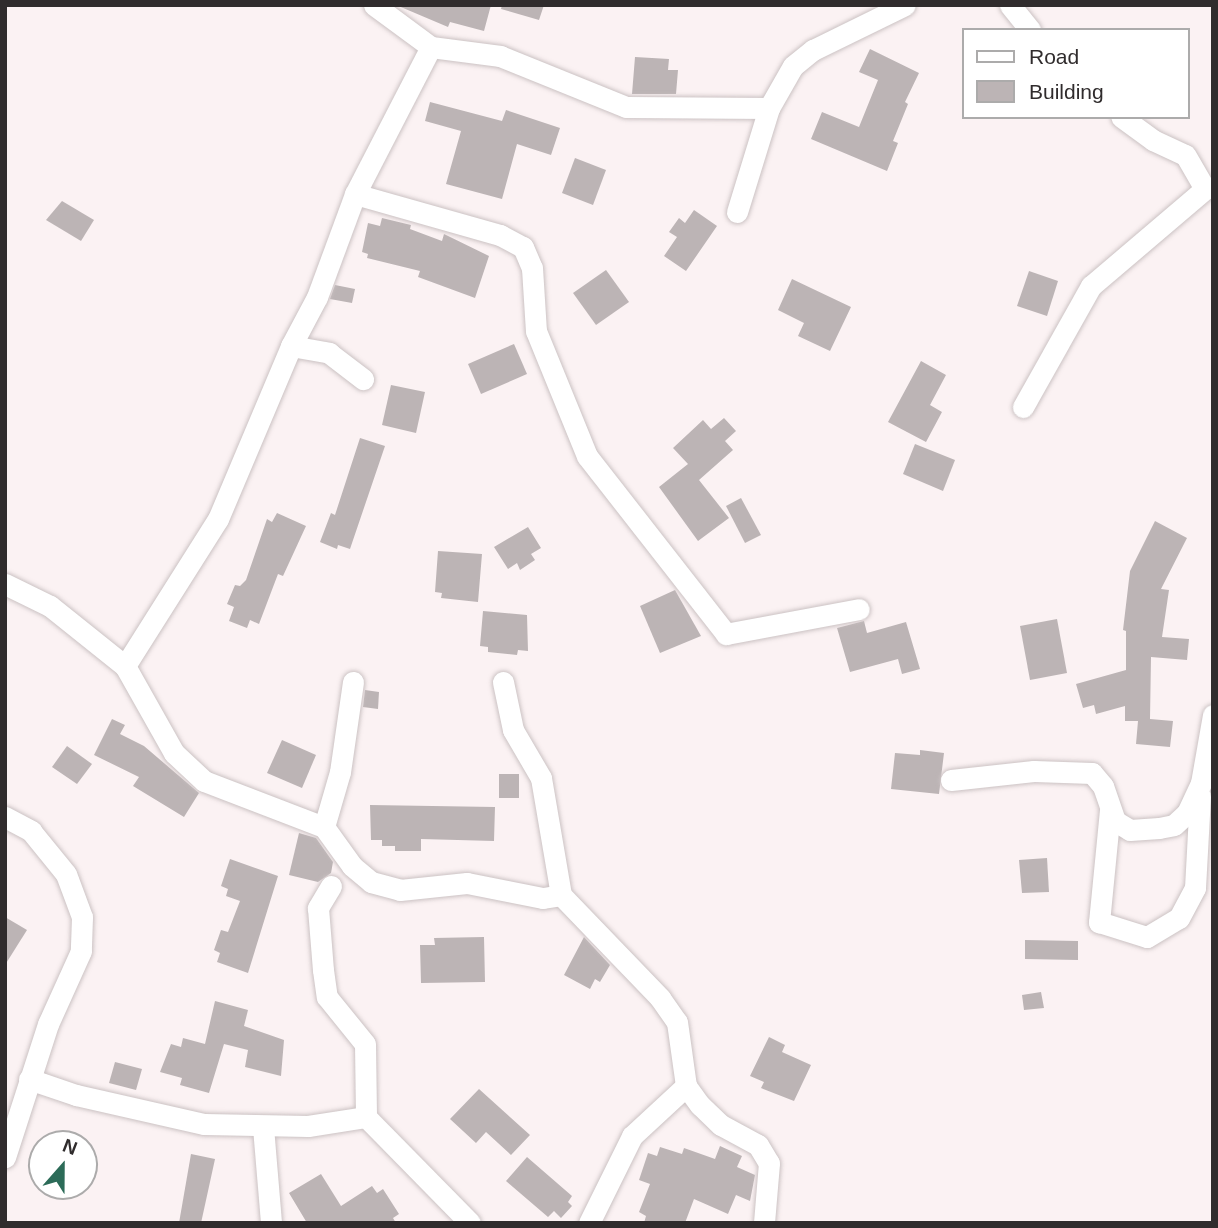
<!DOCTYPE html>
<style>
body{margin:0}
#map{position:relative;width:1218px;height:1228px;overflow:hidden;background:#fbf2f3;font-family:Helvetica,sans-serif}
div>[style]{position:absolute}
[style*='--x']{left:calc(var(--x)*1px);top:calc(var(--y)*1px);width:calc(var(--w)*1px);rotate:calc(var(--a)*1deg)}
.building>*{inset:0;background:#bcb4b5}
.roads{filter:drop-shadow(0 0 2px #cbc2c3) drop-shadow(0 0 2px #cbc2c3)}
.street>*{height:21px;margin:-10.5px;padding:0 10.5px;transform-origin:10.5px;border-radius:10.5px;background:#fff}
span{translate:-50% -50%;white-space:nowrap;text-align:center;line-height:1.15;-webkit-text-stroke:5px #fff;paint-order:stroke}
.frame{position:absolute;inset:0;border:7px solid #302c2d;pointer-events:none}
.legend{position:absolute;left:962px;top:28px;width:228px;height:91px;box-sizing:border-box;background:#fff;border:2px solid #acabab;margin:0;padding:9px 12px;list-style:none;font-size:21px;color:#302c2d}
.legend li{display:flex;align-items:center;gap:14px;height:35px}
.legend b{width:35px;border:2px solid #acabab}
.north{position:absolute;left:28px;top:1130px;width:70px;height:70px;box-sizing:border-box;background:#fff;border:2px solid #acabab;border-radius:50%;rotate:21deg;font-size:19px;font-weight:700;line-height:28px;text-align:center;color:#302c2d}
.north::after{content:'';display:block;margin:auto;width:24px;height:32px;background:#2c6b58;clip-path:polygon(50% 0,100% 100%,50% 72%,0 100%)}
</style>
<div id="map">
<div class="building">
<div style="clip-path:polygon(396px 5px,491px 5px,484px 31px,450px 22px,448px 27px)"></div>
<div style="clip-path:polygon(502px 5px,544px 5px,539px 20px,501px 9px)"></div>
<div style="clip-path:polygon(870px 49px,919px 73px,905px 102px,908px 104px,893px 141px,898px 143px,887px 171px,811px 139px,822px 112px,859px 127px,878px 80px,859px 72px)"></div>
<div style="clip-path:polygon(635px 57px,669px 59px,668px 70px,678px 70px,676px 94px,632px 94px)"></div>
<div style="clip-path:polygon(430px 102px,502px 121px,506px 110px,560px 128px,551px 155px,517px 144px,502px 199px,446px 184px,461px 131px,425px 121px)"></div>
<div style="clip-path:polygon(575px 158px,606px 170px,593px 205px,562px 193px)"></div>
<div style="clip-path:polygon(62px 201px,94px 220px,81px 241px,46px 220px)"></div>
<div style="clip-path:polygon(694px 210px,717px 226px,686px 271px,664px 256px,677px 237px,669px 232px,679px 218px,685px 223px)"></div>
<div style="clip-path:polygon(382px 218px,411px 225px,410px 229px,442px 241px,444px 234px,489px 256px,475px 298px,418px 277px,420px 271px,367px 258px,368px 254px,362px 252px,368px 223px,380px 226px)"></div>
<div style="clip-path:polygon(606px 270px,629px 302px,596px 325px,573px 293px)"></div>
<div style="clip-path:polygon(1029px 271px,1058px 281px,1047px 316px,1017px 306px)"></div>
<div style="clip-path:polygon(792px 279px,851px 307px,830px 351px,798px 336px,804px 323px,778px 310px)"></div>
<div style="clip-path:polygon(335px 285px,355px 289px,352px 303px,330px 299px)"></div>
<div style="clip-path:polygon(514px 344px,527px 374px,481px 394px,468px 364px)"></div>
<div style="clip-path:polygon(921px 361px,946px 375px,930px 405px,942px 412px,926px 442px,888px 422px)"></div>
<div style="clip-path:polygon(391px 385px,425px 392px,416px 433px,382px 425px)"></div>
<div style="clip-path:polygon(724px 418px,736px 431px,725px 441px,733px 450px,699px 480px,729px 518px,698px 541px,659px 487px,688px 464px,673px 448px,703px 420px,711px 429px)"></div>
<div style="clip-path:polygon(360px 438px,385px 446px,350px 549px,338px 545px,337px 549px,320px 542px,331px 513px,335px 515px)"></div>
<div style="clip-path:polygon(915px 444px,955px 460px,943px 491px,903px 474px)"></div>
<div style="clip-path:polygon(741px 498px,761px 535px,745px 543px,726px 506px)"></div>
<div style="clip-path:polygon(277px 513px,306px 526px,283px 576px,278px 574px,259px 624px,250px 620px,247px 628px,229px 621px,234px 607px,227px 604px,235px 585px,240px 586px,246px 580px,267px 519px,272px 522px)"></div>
<div style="clip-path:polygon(1155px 521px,1187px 538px,1161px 589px,1169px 590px,1162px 637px,1189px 639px,1187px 660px,1151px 657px,1150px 719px,1173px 721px,1170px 747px,1136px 744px,1138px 721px,1125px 721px,1125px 706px,1096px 714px,1094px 705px,1083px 708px,1076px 684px,1126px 670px,1126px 631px,1123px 630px,1130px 571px)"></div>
<div style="clip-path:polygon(528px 527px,541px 548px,531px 554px,535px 560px,520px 570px,517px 563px,508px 569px,494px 547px)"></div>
<div style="clip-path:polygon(438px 551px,482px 554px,478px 602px,441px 598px,442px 593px,435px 592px)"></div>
<div style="clip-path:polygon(675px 590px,701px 636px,660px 653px,640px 606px)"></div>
<div style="clip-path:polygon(483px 611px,527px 615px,528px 651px,518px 650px,517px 655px,488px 652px,488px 647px,480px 646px)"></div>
<div style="clip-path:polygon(1057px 619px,1067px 673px,1030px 680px,1020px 626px)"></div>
<div style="clip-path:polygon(864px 621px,867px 633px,906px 622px,920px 669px,902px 674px,898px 659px,850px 672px,837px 628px)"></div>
<div style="clip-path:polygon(365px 690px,379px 692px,378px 709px,363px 707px)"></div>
<div style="clip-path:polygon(112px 719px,125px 725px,120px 734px,144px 746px,199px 793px,184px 817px,133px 786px,139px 777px,94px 755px)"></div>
<div style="clip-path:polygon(282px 740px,316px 755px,302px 788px,267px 773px)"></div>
<div style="clip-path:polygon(67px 746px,92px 764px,77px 784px,52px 767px)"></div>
<div style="clip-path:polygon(920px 750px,944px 753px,939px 794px,891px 789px,895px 753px,920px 755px)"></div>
<div style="clip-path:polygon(499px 774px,519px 774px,519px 798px,499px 798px)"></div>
<div style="clip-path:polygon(370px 805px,495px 807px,494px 841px,421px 839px,421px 851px,395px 851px,395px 846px,382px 846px,382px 840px,371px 840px)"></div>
<div style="clip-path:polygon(299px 833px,316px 838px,333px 862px,331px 873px,318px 882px,289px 875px)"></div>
<div style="clip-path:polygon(1047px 858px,1049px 892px,1022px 893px,1019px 860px)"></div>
<div style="clip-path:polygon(230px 859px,278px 876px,248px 973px,217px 962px,220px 953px,214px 950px,221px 930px,228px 932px,240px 901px,226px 896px,228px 889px,221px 886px)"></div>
<div style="clip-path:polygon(5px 917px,27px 930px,5px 965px)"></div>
<div style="clip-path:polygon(484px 937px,485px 982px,421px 983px,420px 945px,435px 945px,434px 938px)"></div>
<div style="clip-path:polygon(584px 937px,610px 965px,600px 982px,595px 979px,590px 989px,564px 975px)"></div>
<div style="clip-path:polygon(1025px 940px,1078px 941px,1078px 960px,1025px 959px)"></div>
<div style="clip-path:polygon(1041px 992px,1044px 1008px,1024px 1010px,1022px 995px)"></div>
<div style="clip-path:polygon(215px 1001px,248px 1010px,244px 1026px,284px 1040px,281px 1076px,245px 1067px,248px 1050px,224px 1044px,209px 1093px,180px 1085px,182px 1078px,160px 1072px,171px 1044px,181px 1047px,183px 1038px,205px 1044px)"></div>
<div style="clip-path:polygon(769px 1037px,785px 1045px,782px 1052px,811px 1065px,794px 1101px,761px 1088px,764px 1082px,750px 1076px)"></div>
<div style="clip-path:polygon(115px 1062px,142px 1069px,136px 1090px,109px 1083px)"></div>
<div style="clip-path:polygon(479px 1089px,530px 1135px,511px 1155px,486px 1132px,476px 1143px,450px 1119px)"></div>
<div style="clip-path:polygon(720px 1146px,742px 1156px,737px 1167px,755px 1175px,750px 1201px,736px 1195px,728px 1214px,694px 1199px,685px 1223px,644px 1223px,646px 1216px,639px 1212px,650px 1184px,639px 1180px,648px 1153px,657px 1156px,660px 1147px,682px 1154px,684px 1148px,715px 1159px)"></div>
<div style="clip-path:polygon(191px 1154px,215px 1159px,201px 1223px,179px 1223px)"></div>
<div style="clip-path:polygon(527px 1157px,572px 1196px,568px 1202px,572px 1206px,561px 1218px,554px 1211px,548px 1217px,506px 1181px)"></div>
<div style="clip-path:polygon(321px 1174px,341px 1206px,372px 1186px,377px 1193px,383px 1189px,399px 1214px,393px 1218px,396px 1223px,307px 1223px,289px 1193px)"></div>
</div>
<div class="roads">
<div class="street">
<div style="--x:374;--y:5;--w:71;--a:36.4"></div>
<div style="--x:431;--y:47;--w:70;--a:7.4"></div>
<div style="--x:500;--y:56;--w:136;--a:22"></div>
<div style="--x:626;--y:107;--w:143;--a:0.4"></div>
<div style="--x:1010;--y:5;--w:32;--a:51"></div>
<div style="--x:355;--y:194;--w:151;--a:15.8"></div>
<div style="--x:500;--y:235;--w:26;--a:28"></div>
<div style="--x:523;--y:247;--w:23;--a:67"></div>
<div style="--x:532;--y:268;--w:63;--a:86.4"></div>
<div style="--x:536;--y:331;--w:135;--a:67.8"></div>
<div style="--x:587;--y:456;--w:226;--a:52"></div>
<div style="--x:726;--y:634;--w:135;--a:-10.6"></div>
<div style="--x:737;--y:212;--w:109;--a:-72.9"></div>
<div style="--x:769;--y:108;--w:48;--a:-60.3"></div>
<div style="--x:793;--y:66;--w:26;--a:-39"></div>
<div style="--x:813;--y:50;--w:102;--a:-26.1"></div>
<div style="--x:291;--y:346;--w:39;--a:10"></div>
<div style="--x:329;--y:353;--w:43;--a:37.4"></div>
<div style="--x:1023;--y:407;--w:139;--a:-60.7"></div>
<div style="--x:1091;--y:286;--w:150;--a:-40.4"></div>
<div style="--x:1205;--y:189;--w:39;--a:-120"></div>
<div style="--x:1185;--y:155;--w:35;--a:-155"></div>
<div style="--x:1153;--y:140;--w:39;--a:-144"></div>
<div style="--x:5;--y:584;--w:50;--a:26.1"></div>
<div style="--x:50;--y:606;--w:96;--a:38.7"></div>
<div style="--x:125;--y:666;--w:100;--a:60.6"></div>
<div style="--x:174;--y:753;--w:41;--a:43"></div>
<div style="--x:204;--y:781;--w:129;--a:21"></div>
<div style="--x:324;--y:827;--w:48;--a:54.3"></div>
<div style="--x:352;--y:866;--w:25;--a:40"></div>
<div style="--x:371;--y:882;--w:30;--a:15"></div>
<div style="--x:400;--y:890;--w:67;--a:-6"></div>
<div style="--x:467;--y:883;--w:77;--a:11.2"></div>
<div style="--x:543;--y:898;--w:18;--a:-9"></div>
<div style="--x:561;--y:895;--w:143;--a:46.1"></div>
<div style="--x:660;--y:998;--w:29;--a:55"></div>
<div style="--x:677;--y:1022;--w:65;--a:82"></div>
<div style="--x:686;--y:1086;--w:24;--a:54"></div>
<div style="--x:700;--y:1105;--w:29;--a:44"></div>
<div style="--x:721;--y:1125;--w:42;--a:28.4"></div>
<div style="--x:758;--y:1145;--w:21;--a:59"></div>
<div style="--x:769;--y:1163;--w:60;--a:94.8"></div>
<div style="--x:125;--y:666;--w:174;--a:-57.7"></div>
<div style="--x:218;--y:519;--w:188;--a:-67.1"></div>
<div style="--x:291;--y:346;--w:55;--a:-62"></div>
<div style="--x:317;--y:297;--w:110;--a:-69.7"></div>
<div style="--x:355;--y:194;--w:165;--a:-62.7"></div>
<div style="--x:503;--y:682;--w:49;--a:78.2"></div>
<div style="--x:513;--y:730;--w:56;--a:59.7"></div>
<div style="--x:541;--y:778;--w:119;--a:80.3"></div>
<div style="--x:951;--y:780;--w:83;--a:-6.2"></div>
<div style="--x:1034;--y:771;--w:58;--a:2"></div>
<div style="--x:1092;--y:773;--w:17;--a:50"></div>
<div style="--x:1103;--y:786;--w:37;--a:71"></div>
<div style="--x:1115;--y:821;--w:17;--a:31"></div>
<div style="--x:1130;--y:830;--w:29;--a:-4"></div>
<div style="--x:1159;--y:828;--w:15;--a:-11"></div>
<div style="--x:1174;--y:825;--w:18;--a:-43"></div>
<div style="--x:1187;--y:813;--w:33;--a:-65"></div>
<div style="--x:1201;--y:783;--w:69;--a:-80"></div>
<div style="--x:1110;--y:810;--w:113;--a:95.6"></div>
<div style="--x:1099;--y:922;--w:50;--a:17.4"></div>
<div style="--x:1147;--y:937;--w:37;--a:-31"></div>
<div style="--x:1179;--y:918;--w:34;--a:-62"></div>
<div style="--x:1195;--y:888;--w:92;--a:-86.9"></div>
<div style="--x:5;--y:817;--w:30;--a:28"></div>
<div style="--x:31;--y:831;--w:55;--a:50.9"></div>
<div style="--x:66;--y:874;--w:46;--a:69.6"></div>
<div style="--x:82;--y:917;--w:34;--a:92"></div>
<div style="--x:81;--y:951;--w:80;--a:114.3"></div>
<div style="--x:48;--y:1024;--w:140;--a:107.9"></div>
<div style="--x:324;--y:827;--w:57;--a:-73.8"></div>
<div style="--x:340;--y:772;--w:91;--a:-81.8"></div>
<div style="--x:331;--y:886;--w:26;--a:121"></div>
<div style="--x:318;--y:908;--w:62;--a:85.4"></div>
<div style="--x:323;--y:970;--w:27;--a:82"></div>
<div style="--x:327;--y:997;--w:60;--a:51"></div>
<div style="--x:365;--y:1044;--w:73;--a:89.2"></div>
<div style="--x:366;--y:1117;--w:148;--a:45.5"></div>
<div style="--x:29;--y:1079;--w:50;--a:18.8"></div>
<div style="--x:76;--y:1095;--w:131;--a:12.8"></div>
<div style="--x:204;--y:1124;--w:104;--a:1.1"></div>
<div style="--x:308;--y:1126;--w:59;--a:-8.8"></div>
<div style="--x:263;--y:1127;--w:96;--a:85.2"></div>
<div style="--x:589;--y:1223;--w:97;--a:-63.7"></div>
<div style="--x:632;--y:1136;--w:74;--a:-42.8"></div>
</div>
</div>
<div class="frame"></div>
<ul class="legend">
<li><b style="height:9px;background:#fff"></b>Road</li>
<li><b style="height:19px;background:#bcb4b5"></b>Building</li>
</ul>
<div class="north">N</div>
</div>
